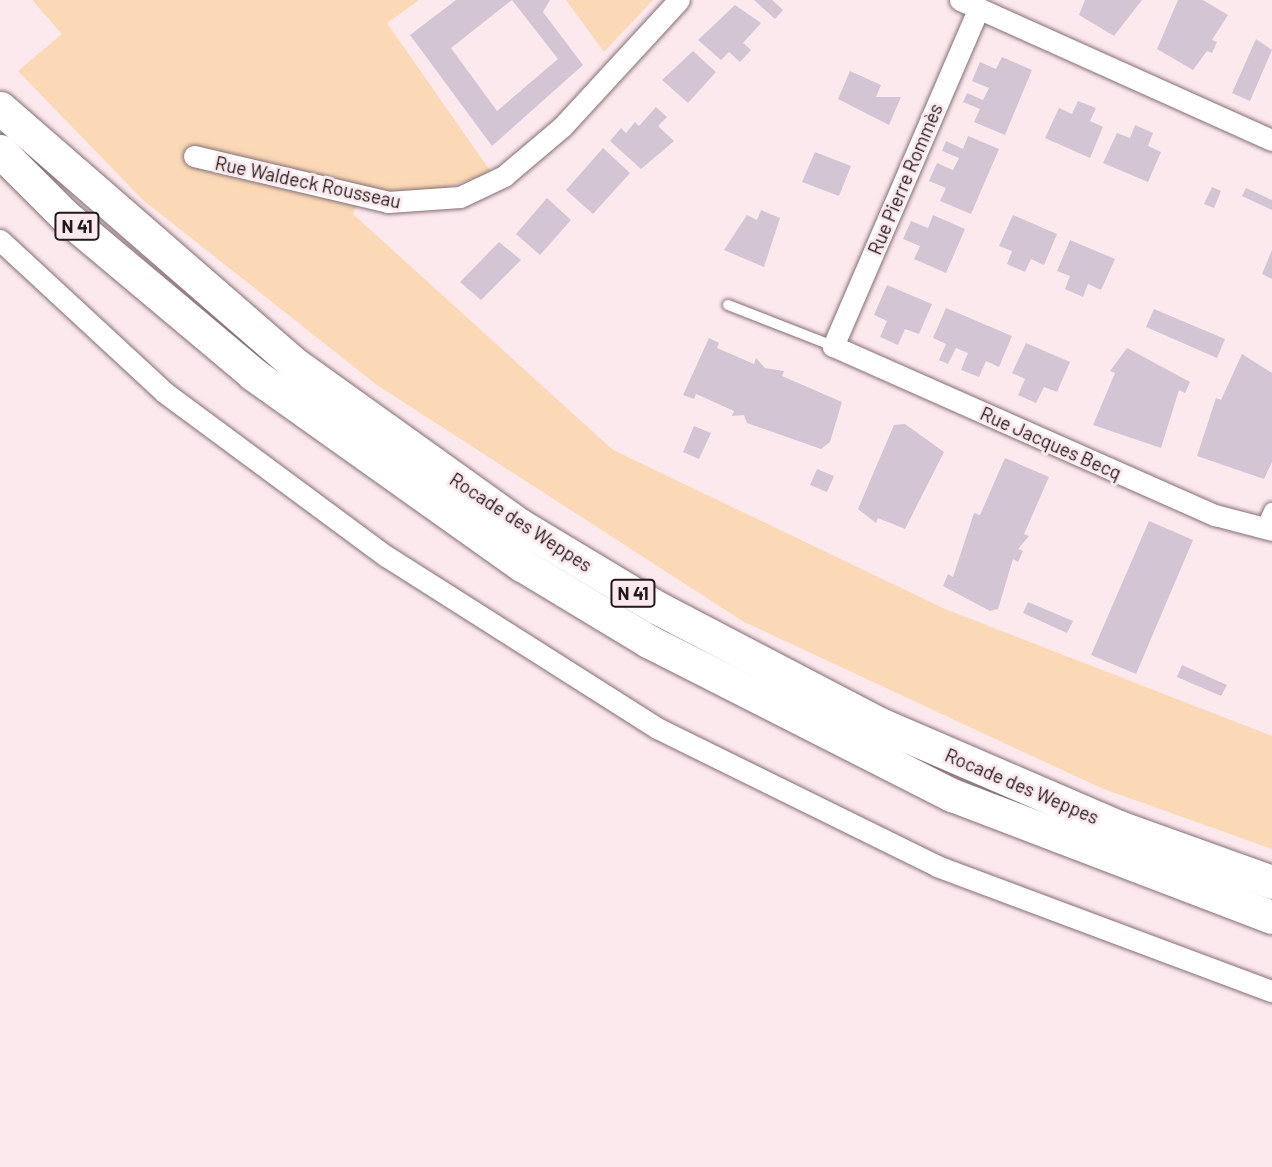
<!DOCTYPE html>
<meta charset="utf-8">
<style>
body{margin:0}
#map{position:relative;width:1272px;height:1167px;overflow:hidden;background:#fce9ee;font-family:Barlow,sans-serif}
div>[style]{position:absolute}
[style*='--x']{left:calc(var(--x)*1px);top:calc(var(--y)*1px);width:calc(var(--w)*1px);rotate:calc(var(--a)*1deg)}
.green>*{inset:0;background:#fbd9b6}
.building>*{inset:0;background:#d4c5d4}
.roads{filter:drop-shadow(0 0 2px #836e74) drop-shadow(0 0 2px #836e74)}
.service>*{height:10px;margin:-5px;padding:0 5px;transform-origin:5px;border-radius:5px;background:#fff}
.pedestrian>*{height:16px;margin:-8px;padding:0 8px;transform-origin:8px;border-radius:8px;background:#fff}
.minor>*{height:21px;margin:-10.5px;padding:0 10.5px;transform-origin:10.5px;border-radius:10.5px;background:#fff}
.trunk>*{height:33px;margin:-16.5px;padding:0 16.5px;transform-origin:16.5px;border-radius:16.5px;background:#fff}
span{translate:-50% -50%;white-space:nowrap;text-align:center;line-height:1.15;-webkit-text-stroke:6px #fce9ee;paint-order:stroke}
.shield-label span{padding:2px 5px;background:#fce9ee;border:2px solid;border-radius:5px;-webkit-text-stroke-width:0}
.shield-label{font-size:18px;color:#20181a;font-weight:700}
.street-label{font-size:19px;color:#20181a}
</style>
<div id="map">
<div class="green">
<div style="clip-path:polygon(32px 0,419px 0,387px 23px,491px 172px,439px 191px,401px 195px,364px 190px,353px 214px,613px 450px,945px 609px,1272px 736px,1272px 849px,1101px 788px,744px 622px,377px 385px,143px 200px,18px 71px,62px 34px)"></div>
<div style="clip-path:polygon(566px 0,653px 0,604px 52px)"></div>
</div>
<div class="building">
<div style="clip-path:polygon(evenodd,456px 0,550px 0,543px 12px,583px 65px,492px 146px,410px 35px,456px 0,512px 0,558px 59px,497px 111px,451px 48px,512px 0)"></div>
<div style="clip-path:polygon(754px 0,772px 0,783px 10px,775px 19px)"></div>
<div style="clip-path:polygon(1085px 0,1142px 0,1114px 36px,1079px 15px)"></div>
<div style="clip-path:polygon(1178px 0,1203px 0,1228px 15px,1212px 40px,1217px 42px,1212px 53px,1207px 51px,1193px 70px,1157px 49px)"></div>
<div style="clip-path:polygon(735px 5px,761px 23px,743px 43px,751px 50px,740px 62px,729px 52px,721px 60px,698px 40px)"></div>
<div style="clip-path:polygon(1256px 39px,1272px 50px,1250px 101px,1232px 93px)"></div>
<div style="clip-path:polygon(693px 51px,716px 72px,688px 103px,662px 80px)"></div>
<div style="clip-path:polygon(1002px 57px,1032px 70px,1005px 135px,974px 122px,980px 109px,963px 102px,967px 93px,983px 100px,989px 88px,972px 81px,980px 62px,996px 69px)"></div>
<div style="clip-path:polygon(850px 71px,881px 85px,876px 97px,901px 97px,889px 125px,838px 99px)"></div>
<div style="clip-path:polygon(1078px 101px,1096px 108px,1090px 121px,1103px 127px,1090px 158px,1045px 138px,1059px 108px,1072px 114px)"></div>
<div style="clip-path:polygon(656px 107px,667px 117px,658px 126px,674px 141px,641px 169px,610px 141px,621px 128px,626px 133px,635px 122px,639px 126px)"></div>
<div style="clip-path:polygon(1135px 125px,1153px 133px,1148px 146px,1161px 152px,1148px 182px,1103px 163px,1117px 133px,1130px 138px)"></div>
<div style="clip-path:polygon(968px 136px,999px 149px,971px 214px,940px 201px,946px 188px,929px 181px,937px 163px,953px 170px,959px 158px,942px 151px,946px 141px,963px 149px)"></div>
<div style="clip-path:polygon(603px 148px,630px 173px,593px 214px,566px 190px)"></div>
<div style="clip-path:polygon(815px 152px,851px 166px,839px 196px,802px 182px)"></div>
<div style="clip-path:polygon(1212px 187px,1221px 191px,1214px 208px,1204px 204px)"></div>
<div style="clip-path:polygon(1246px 188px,1272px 200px,1272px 210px,1242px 196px)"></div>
<div style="clip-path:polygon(547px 198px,571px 220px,540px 255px,516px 234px)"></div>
<div style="clip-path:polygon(761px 210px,780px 218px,764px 267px,724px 250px,747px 215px,757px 220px)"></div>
<div style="clip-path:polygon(933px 215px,965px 229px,946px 273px,914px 259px,920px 246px,903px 239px,911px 221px,928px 228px)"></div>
<div style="clip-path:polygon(1013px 215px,1057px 234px,1044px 265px,1031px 259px,1025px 272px,1007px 264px,1012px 251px,999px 246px)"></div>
<div style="clip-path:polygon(1070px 240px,1115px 259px,1101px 290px,1088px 284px,1083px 297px,1065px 289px,1070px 276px,1057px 271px)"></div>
<div style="clip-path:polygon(499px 242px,521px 260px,481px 300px,460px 282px)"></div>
<div style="clip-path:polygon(1272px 250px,1272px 279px,1262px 274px)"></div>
<div style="clip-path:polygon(887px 285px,932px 304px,919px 334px,905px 329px,898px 345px,880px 337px,887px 321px,874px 315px)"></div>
<div style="clip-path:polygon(946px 308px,1012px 336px,999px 367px,986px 361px,979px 377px,961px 370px,968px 353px,956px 348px,948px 364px,939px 360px,946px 344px,933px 338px)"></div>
<div style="clip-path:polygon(1154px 309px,1225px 339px,1217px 358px,1146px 327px)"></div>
<div style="clip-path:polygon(709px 338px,719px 343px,717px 348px,754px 364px,756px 358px,765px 368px,784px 371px,782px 376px,842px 402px,830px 442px,821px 449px,747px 423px,744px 415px,732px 416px,734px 411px,696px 394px,694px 399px,683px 395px)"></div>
<div style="clip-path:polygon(1026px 343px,1070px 362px,1057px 392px,1044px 387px,1036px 403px,1018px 395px,1025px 379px,1012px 373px)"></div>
<div style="clip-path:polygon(1127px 348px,1190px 382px,1185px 393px,1179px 390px,1161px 448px,1093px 425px,1115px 373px,1110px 371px)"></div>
<div style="clip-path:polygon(1242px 354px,1272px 373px,1272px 462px,1264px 479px,1197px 456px,1216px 398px,1221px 400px)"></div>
<div style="clip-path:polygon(905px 424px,944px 452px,905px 529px,878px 518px,876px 523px,858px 509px,894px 425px)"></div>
<div style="clip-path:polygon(694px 426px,711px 433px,699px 459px,683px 452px)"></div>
<div style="clip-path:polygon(1005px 458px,1049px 477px,1024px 534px,1029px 536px,1018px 549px,1023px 551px,1018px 562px,1013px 559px,998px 609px,990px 611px,943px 586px,948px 574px,953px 577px,974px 513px,980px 515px)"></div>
<div style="clip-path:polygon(817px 469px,834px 476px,827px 492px,810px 485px)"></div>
<div style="clip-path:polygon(1149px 521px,1193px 540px,1136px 674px,1091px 655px)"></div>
<div style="clip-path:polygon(1028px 602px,1073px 621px,1067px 633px,1023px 613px)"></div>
<div style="clip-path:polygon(1182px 665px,1227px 685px,1221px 696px,1177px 677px)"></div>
</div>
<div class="roads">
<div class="service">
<div style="--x:728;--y:305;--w:113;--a:21.3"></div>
</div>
<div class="pedestrian">
<div style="--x:1264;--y:529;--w:20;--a:-66"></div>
</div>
<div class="minor">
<div style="--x:960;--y:0;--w:342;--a:24.2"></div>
<div style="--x:977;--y:12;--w:364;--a:113.3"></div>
<div style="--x:833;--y:346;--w:418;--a:23.9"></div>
<div style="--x:1215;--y:515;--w:59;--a:14.7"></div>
<div style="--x:194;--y:156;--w:199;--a:13.3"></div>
<div style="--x:388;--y:202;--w:72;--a:-4"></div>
<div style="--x:460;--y:197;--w:49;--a:-25.5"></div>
<div style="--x:504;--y:176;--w:77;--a:-40.3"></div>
<div style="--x:563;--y:126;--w:171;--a:-47.4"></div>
<div style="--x:0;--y:240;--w:224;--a:42.8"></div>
<div style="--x:164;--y:392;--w:276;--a:36.5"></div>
<div style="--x:386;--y:556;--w:321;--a:32.4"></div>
<div style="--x:657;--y:728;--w:312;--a:26.2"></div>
<div style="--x:937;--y:866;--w:358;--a:20.5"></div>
</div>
<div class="trunk">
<div style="--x:0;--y:108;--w:392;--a:41"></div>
<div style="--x:296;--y:365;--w:277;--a:35.6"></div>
<div style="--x:521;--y:526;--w:157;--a:31"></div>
<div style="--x:656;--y:607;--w:255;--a:27.6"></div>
<div style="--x:882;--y:725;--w:258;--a:23.3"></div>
<div style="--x:1119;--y:827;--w:163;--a:19.8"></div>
<div style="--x:0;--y:151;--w:92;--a:45"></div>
<div style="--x:65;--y:216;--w:246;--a:40"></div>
<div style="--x:253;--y:374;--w:330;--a:35.4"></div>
<div style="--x:522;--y:565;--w:147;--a:31.1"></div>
<div style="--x:648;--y:641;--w:341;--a:26.9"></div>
<div style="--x:952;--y:795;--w:342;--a:20.9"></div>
</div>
</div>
<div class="shield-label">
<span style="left:77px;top:226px">N 41</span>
<span style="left:633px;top:593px">N 41</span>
</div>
<div class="street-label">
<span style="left:905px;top:179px;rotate:-67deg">Rue Pierre Rommès</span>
<span style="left:308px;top:182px;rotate:12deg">Rue Waldeck Rousseau</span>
<span style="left:1051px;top:443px;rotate:24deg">Rue Jacques Becq</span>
<span style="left:521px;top:522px;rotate:33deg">Rocade des Weppes</span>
<span style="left:1022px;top:786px;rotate:23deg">Rocade des Weppes</span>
</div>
</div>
